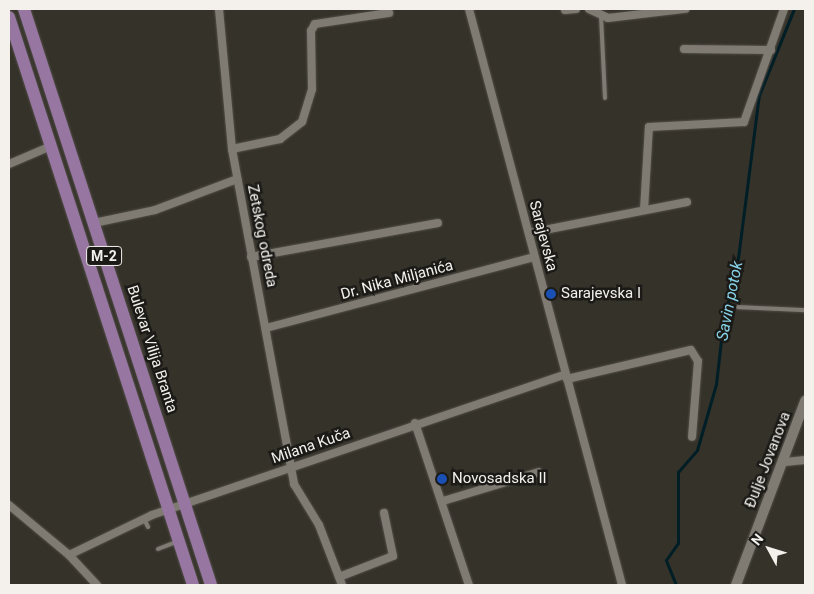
<!DOCTYPE html>
<meta charset="utf-8">
<style>
body{margin:0}
#map{position:relative;width:814px;height:594px;overflow:hidden;background:#35322a;font-family:Roboto,sans-serif}
div>[style]{position:absolute}
[style*='--x']{left:calc(var(--x)*1px);top:calc(var(--y)*1px);width:calc(var(--w)*1px);rotate:calc(var(--a)*1deg)}
.stream>*{height:3px;margin:-1.5px;padding:0 1.5px;transform-origin:1.5px;border-radius:1.5px;background:#001e26}
.roads{filter:drop-shadow(0 0 1px #514e47) drop-shadow(0 0 1px #514e47)}
.service>*{height:4px;margin:-2px;padding:0 2px;transform-origin:2px;border-radius:2px;background:#7f7b73}
.minor>*{height:8px;margin:-4px;padding:0 4px;transform-origin:4px;border-radius:4px;background:#7f7b73}
.tertiary>*{height:10px;margin:-5px;padding:0 5px;transform-origin:5px;border-radius:5px;background:#7f7b73}
.primary>*{height:12px;margin:-6px;padding:0 6px;transform-origin:6px;border-radius:6px;background:#9776a1}
.dots>*{width:14px;height:14px;translate:-50% -50%;box-sizing:border-box;border:2px solid #1b1a17;border-radius:50%}
span{translate:-50% -50%;white-space:nowrap;text-align:center;line-height:1.15;-webkit-text-stroke:5px #1b1a17;paint-order:stroke}
.shield-label span{padding:1px 4px;background:#1b1a17;border:1px solid;border-radius:4px;-webkit-text-stroke-width:0}
.shield-label{font-size:14px;color:#f4f1ed;font-weight:700}
.street-label{font-size:15px;color:#f4f1ed}
.poi-label{font-size:15px;color:#f4f1ed}
.left{translate:0 -50%;text-align:left}
.water-label{font-size:16px;color:#87d4ea;font-style:italic}
.frame{position:absolute;inset:0;border:10px solid #f4f1ed;pointer-events:none}
.north{position:absolute;left:744px;top:524px;width:50px;height:50px;-webkit-text-stroke:4px #1b1a17;paint-order:stroke;rotate:309deg;font-size:14px;font-weight:700;line-height:20px;text-align:center;color:#f4f1ed}
.north::after{content:'';display:block;margin:auto;width:18px;height:22px;background:#f4f1ed;clip-path:polygon(50% 0,100% 100%,50% 72%,0 100%)}
</style>
<div id="map">
<div class="stream">
<div style="--x:676;--y:585;--w:27;--a:-112"></div>
<div style="--x:666;--y:560;--w:21;--a:-55"></div>
<div style="--x:678;--y:543;--w:71;--a:-90"></div>
<div style="--x:678;--y:472;--w:29;--a:-49"></div>
<div style="--x:697;--y:450;--w:69;--a:-73.9"></div>
<div style="--x:716;--y:384;--w:61;--a:-83.5"></div>
<div style="--x:723;--y:323;--w:67;--a:-77"></div>
<div style="--x:738;--y:258;--w:164;--a:-82.7"></div>
<div style="--x:759;--y:95;--w:93;--a:-67.9"></div>
</div>
<div class="roads">
<div class="service">
<div style="--x:601;--y:16;--w:82;--a:87.2"></div>
<div style="--x:738;--y:307;--w:67;--a:2.6"></div>
<div style="--x:144;--y:519;--w:9;--a:63"></div>
<div style="--x:158;--y:549;--w:19;--a:-21"></div>
</div>
<div class="minor">
<div style="--x:219;--y:9;--w:141;--a:84.7"></div>
<div style="--x:232;--y:149;--w:341;--a:79.5"></div>
<div style="--x:294;--y:484;--w:48;--a:58.6"></div>
<div style="--x:319;--y:525;--w:64;--a:69"></div>
<div style="--x:469;--y:9;--w:596;--a:75.12"></div>
<div style="--x:589;--y:9;--w:21;--a:25"></div>
<div style="--x:608;--y:18;--w:78;--a:-6.7"></div>
<div style="--x:565;--y:10;--w:11;--a:-5"></div>
<div style="--x:684;--y:49;--w:87;--a:0.7"></div>
<div style="--x:232;--y:149;--w:49;--a:-11.8"></div>
<div style="--x:280;--y:139;--w:28;--a:-38"></div>
<div style="--x:302;--y:122;--w:34;--a:-73"></div>
<div style="--x:312;--y:89;--w:58;--a:-91"></div>
<div style="--x:311;--y:31;--w:8;--a:-60"></div>
<div style="--x:315;--y:24;--w:75;--a:-8.5"></div>
<div style="--x:9;--y:164;--w:46;--a:-23.2"></div>
<div style="--x:644;--y:210;--w:83;--a:-86.6"></div>
<div style="--x:649;--y:127;--w:95;--a:-3"></div>
<div style="--x:744;--y:122;--w:120;--a:-70.5"></div>
<div style="--x:94;--y:223;--w:62;--a:-12"></div>
<div style="--x:155;--y:210;--w:88;--a:-20.7"></div>
<div style="--x:529;--y:233;--w:161;--a:-11.1"></div>
<div style="--x:251;--y:257;--w:190;--a:-10.3"></div>
<div style="--x:266;--y:328;--w:277;--a:-14.8"></div>
<div style="--x:567;--y:379;--w:127;--a:-13.2"></div>
<div style="--x:691;--y:350;--w:13;--a:58"></div>
<div style="--x:698;--y:361;--w:76;--a:94.5"></div>
<div style="--x:415;--y:423;--w:171;--a:71.6"></div>
<div style="--x:785;--y:462;--w:20;--a:-6"></div>
<div style="--x:443;--y:501;--w:100;--a:-16.8"></div>
<div style="--x:9;--y:505;--w:78;--a:39.8"></div>
<div style="--x:69;--y:555;--w:41;--a:47"></div>
<div style="--x:69;--y:555;--w:92;--a:-25.7"></div>
<div style="--x:152;--y:515;--w:437;--a:-18.8"></div>
<div style="--x:339;--y:577;--w:58;--a:-21.3"></div>
<div style="--x:393;--y:556;--w:44;--a:-101.8"></div>
</div>
<div class="tertiary">
<div style="--x:736;--y:585;--w:197;--a:-69.4"></div>
</div>
<div class="primary">
<div style="--x:24;--y:9;--w:606;--a:72.01"></div>
<div style="--x:9;--y:17;--w:597;--a:72.05"></div>
</div>
</div>
<div class="dots">
<div style="left:551px;top:294px;background:#1a4fb4"></div>
<div style="left:442px;top:479px;background:#1a4fb4"></div>
</div>
<div class="shield-label">
<span style="left:104px;top:256px">M-2</span>
</div>
<div class="street-label">
<span style="left:262px;top:236px;rotate:79deg">Zetskog odreda</span>
<span style="left:543px;top:236px;rotate:75deg">Sarajevska</span>
<span style="left:397px;top:280px;rotate:-15deg">Dr. Nika Miljanića</span>
<span style="left:152px;top:349px;rotate:72deg">Bulevar Vilija Branta</span>
<span style="left:311px;top:446px;rotate:-19deg">Milana Kuča</span>
<span style="left:768px;top:460px;rotate:-69deg">Đulje Jovanova</span>
</div>
<div class="poi-label">
<span class="left" style="left:561px;top:294px">Sarajevska I</span>
<span class="left" style="left:452px;top:479px">Novosadska II</span>
</div>
<div class="water-label">
<span style="left:730px;top:301px;rotate:-79deg">Savin potok</span>
</div>
<div class="frame"></div>
<div class="north">N</div>
</div>
